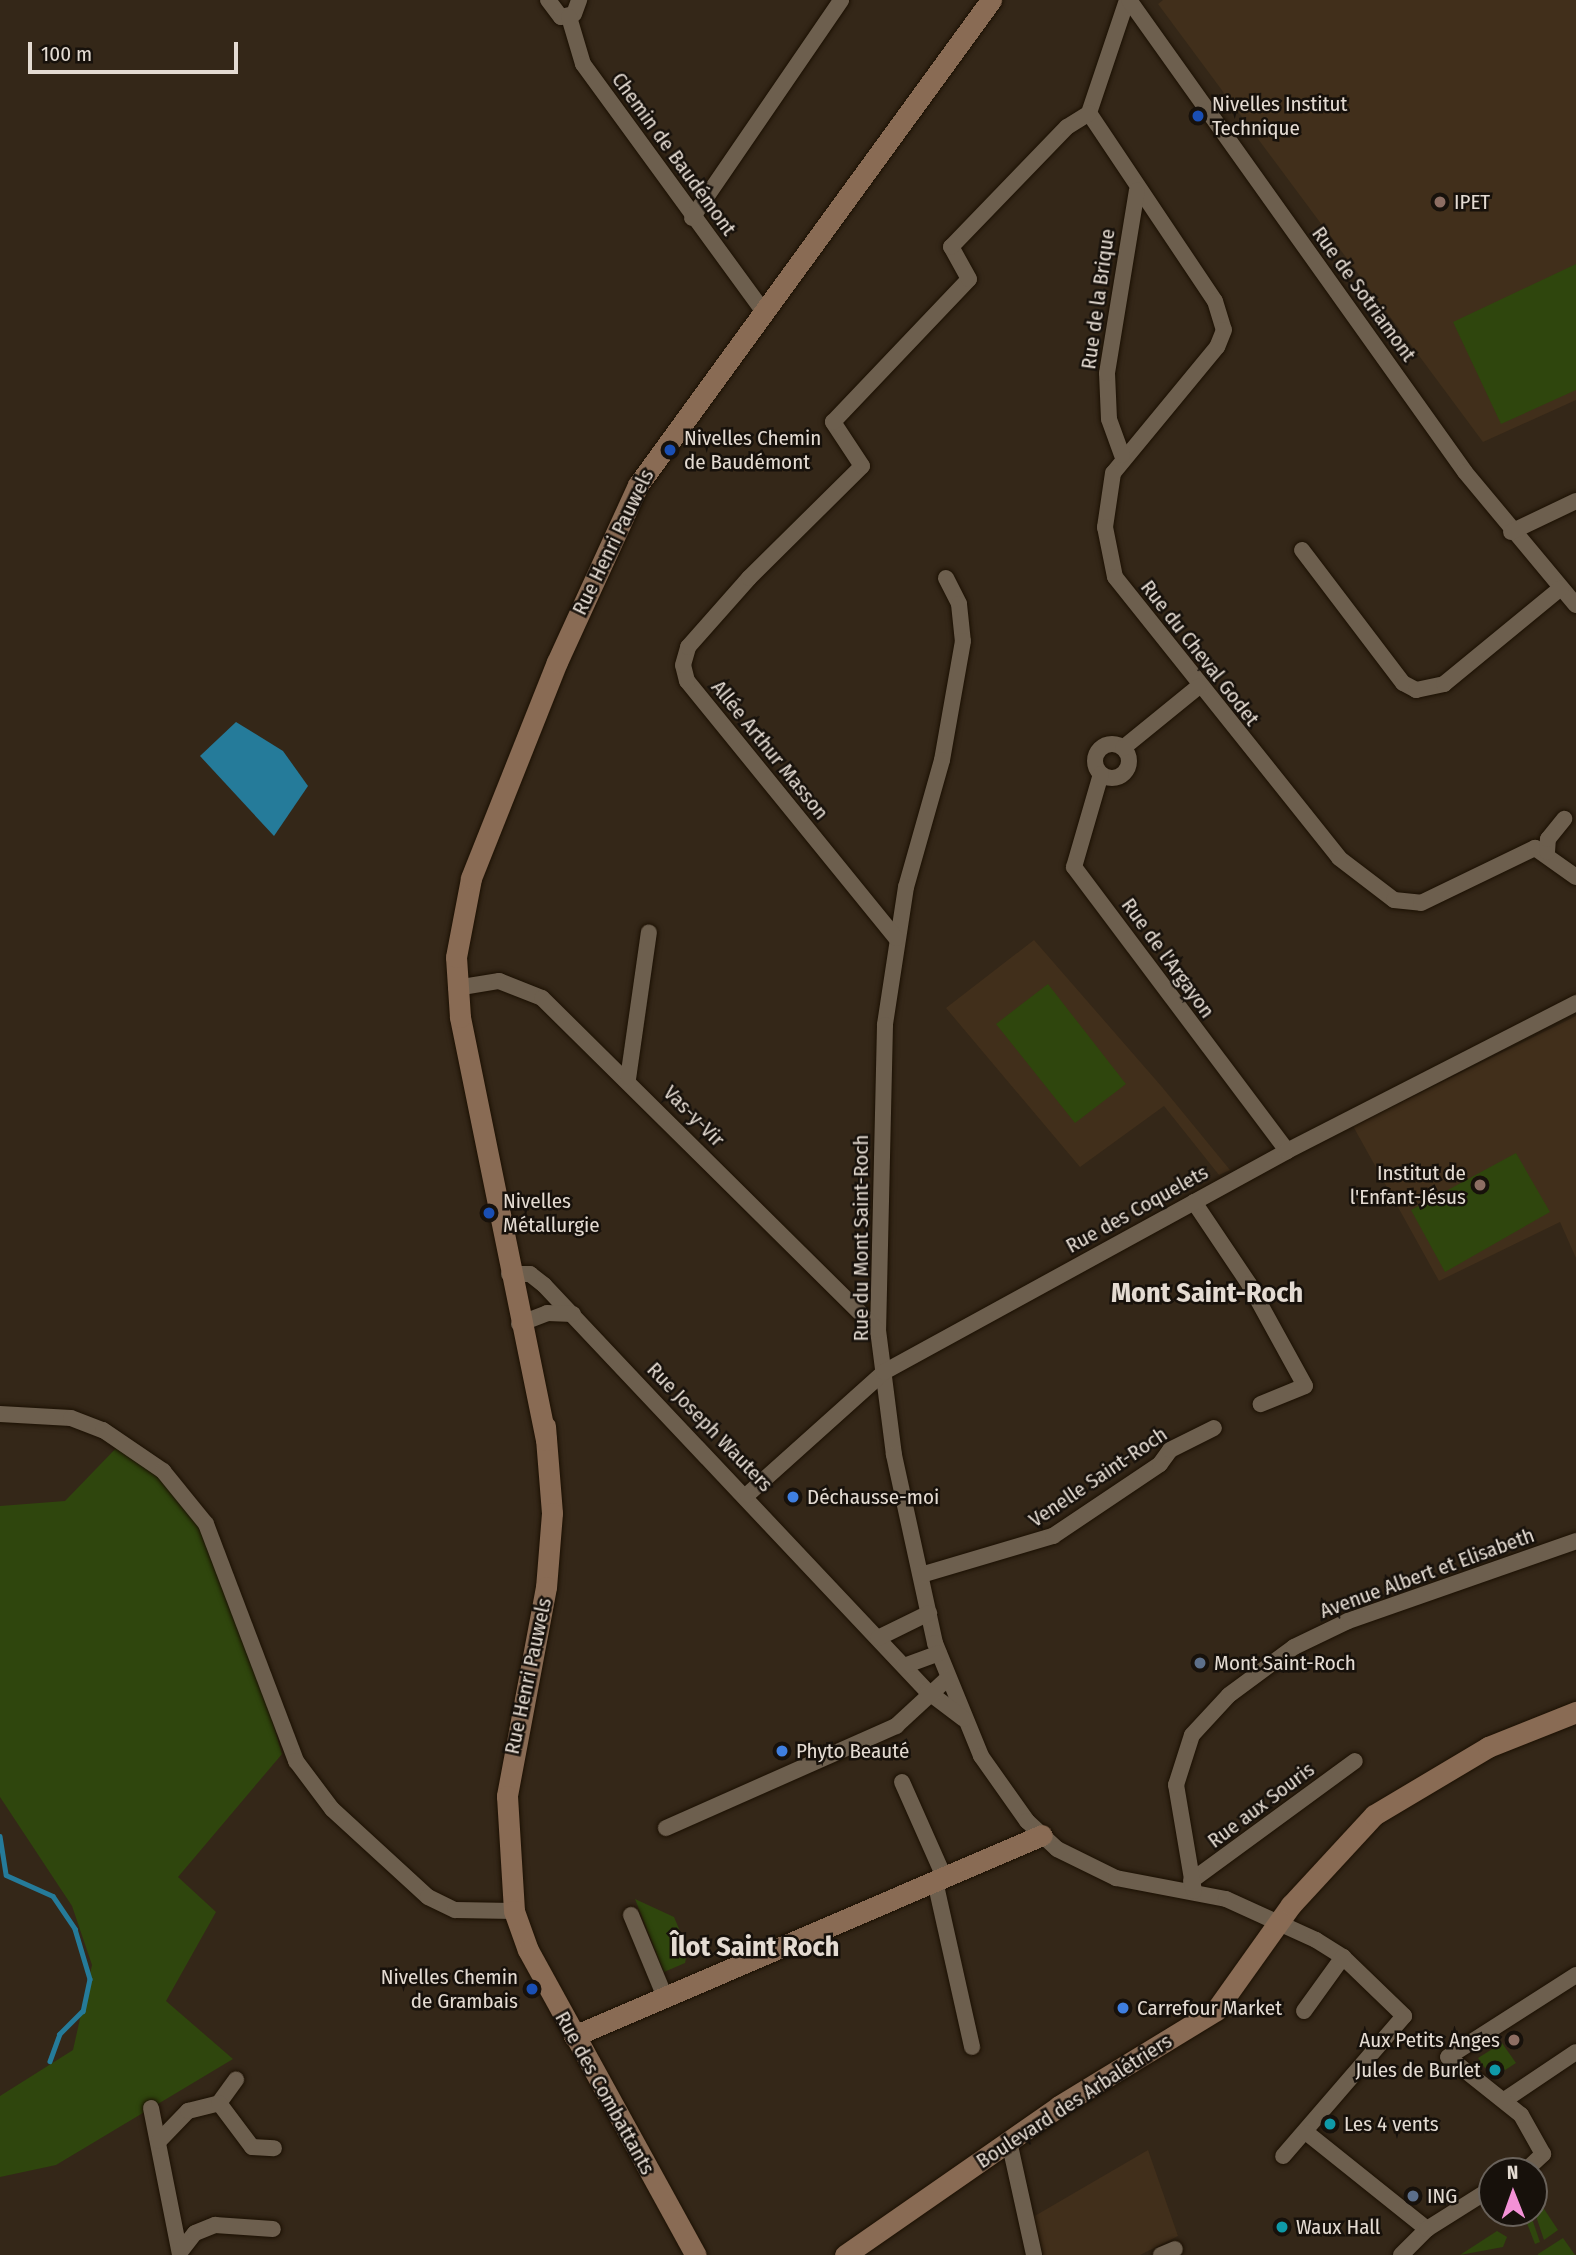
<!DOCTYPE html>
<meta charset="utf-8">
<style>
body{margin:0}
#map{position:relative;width:1576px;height:2255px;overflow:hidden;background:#342718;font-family:"Fira Sans Condensed",sans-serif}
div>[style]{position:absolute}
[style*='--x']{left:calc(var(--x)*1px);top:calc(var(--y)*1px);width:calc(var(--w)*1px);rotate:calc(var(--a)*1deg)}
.built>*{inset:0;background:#412f1b}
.green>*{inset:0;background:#2f460d}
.water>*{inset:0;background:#257b9a}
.stream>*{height:4.5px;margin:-2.25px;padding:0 2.25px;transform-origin:2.25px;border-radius:2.25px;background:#257b9a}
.roads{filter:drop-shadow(0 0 2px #1b1003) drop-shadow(0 0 2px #1b1003)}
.street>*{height:16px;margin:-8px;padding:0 8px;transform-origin:8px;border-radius:8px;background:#6d5f4e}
.street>.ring{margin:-8px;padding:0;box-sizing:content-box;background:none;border:16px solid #6d5f4e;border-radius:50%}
.secondary>*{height:21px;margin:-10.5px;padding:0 10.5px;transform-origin:10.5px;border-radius:10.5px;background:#896b54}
.dots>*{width:19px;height:19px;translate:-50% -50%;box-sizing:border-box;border:4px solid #17110b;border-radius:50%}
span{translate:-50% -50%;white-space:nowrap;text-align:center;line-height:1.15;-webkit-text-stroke:5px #17110b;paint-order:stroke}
.poi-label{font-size:21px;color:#e4dbd2}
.left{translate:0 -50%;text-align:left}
.right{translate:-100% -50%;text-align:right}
.street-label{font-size:21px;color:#e4dbd2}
.district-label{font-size:28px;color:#e4dbd2;font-weight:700}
.north{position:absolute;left:1478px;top:2157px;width:70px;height:70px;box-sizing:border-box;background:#17110b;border:2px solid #69625b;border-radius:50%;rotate:359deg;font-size:19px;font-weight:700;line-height:28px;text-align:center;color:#e4dbd2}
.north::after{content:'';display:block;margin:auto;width:24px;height:32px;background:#f391d6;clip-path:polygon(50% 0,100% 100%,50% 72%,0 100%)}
.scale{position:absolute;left:28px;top:42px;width:210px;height:32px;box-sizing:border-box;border:4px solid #e4dbd2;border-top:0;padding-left:9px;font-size:21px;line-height:24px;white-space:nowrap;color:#e4dbd2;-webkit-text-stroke:5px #17110b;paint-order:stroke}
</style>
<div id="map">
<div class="built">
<div style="clip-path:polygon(1163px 0,1576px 0,1576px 400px,1483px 442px,1158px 4px)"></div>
<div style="clip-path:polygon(1034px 940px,1162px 1087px,1230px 1170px,1219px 1175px,1164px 1106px,1080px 1167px,946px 1008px)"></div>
<div style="clip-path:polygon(1576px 1016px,1576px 1258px,1560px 1222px,1439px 1281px,1353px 1126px)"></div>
<div style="clip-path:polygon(1148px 2150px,1178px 2236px,1140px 2255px,1043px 2255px,1033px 2217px)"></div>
</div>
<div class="green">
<div style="clip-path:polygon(1576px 264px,1576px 390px,1501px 424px,1453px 322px)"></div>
<div style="clip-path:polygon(1048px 984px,1126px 1084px,1075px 1123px,996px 1024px)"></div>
<div style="clip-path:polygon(1516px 1153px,1550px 1212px,1445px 1272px,1411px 1210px)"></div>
<div style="clip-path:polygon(122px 1442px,182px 1490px,243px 1622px,282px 1754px,178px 1877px,216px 1912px,166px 2001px,233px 2059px,56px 2165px,0 2177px,0 2096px,73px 2050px,92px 1965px,72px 1906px,0 1797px,0 1506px,65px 1501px)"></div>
<div style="clip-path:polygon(635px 1899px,674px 1917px,688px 1950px,685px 1963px,664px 1972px)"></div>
<div style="clip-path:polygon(1502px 2043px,1516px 2063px,1502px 2072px,1495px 2062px,1485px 2068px,1478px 2058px)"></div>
<div style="clip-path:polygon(1534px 2194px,1558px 2230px,1544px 2240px,1534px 2210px)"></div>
<div style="clip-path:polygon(1523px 2213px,1530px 2213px,1540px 2242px,1535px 2244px)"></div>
<div style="clip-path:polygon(1497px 2231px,1507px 2237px,1503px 2247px,1460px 2255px)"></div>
<div style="clip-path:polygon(1563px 2238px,1575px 2255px,1538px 2255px,1538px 2254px)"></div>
</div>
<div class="water">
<div style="clip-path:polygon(236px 722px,283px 751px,308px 786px,274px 836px,200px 756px)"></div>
</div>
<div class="stream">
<div style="--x:0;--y:1836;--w:39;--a:81"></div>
<div style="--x:6;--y:1875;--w:51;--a:24.1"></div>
<div style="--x:53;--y:1896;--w:40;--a:56"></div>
<div style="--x:75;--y:1929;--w:52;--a:73.3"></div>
<div style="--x:90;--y:1979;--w:33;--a:102"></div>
<div style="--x:83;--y:2011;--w:33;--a:135"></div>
<div style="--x:60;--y:2034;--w:29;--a:110"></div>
</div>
<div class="roads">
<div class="street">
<div style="--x:548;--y:0;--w:21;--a:53"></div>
<div style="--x:561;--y:17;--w:13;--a:-13"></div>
<div style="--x:574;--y:14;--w:15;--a:-70"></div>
<div style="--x:1127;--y:0;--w:119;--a:108.6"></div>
<div style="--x:1089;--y:113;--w:226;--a:56.2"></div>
<div style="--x:1215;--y:301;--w:30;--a:73"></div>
<div style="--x:1224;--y:330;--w:18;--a:112"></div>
<div style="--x:1217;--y:347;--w:163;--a:129.5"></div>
<div style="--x:1113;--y:473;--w:55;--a:98.4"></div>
<div style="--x:1105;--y:527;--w:51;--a:78.7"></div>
<div style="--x:1115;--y:577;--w:359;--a:51.4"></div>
<div style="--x:1339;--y:858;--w:69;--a:37.4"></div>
<div style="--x:1394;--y:900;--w:27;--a:6"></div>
<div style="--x:1421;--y:903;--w:127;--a:-25.8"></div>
<div style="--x:1535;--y:848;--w:50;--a:35.3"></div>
<div style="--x:1129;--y:0;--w:579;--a:54.55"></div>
<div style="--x:1465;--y:472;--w:173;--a:50.2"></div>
<div style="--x:569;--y:17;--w:49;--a:73.4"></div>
<div style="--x:583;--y:64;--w:302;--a:53.9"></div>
<div style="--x:692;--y:218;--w:264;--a:-55.6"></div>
<div style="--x:1122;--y:455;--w:38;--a:-110"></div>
<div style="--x:1109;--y:419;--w:46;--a:-92.5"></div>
<div style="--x:1107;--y:373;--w:185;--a:-80.7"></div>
<div style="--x:1511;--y:532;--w:72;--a:-25.5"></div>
<div style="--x:1302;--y:550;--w:167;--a:52.8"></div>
<div style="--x:1403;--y:683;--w:15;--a:28"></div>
<div style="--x:1416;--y:690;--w:29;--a:-12"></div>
<div style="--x:1444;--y:684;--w:151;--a:-39.4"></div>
<div style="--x:946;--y:578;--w:29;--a:63"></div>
<div style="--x:959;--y:604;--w:37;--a:84"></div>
<div style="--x:963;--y:641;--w:121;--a:100"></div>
<div style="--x:942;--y:760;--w:132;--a:105.8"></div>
<div style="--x:906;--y:887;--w:140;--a:98.7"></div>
<div style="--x:885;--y:1025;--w:305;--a:91.3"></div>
<div style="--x:878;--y:1330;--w:126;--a:82.7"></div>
<div style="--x:894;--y:1455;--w:192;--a:77.7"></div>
<div style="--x:935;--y:1643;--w:122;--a:67.8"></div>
<div style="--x:981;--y:1756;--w:80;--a:54.7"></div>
<div style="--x:1027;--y:1821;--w:41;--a:43"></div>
<div style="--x:1057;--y:1849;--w:66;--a:26.2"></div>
<div style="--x:1116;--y:1878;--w:112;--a:10.8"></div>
<div style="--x:1226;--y:1899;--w:99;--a:24.5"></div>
<div style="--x:1316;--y:1940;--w:32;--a:32"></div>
<div style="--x:1343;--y:1957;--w:85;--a:44"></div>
<div style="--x:1404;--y:2016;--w:185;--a:130.8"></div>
<div class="ring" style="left:1095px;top:744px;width:18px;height:18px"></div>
<div style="--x:1123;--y:748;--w:97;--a:-39.1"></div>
<div style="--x:1101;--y:774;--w:97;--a:106.2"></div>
<div style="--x:1074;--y:867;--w:355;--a:53.1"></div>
<div style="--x:1547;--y:852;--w:13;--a:-86"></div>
<div style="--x:1548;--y:839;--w:26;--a:-51"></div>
<div style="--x:896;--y:938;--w:331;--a:-129.1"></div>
<div style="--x:687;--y:681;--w:16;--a:-104"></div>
<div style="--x:683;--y:665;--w:19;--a:-74"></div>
<div style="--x:688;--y:647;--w:92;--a:-48.5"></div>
<div style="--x:749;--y:578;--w:159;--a:-44.7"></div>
<div style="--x:862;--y:466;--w:53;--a:-123.4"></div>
<div style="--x:833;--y:422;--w:197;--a:-46.4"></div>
<div style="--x:969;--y:279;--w:37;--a:-119"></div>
<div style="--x:951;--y:247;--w:167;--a:-46"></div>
<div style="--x:1067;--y:127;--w:26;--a:-32"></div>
<div style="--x:456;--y:988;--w:44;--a:-9.2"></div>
<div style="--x:499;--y:981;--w:46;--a:21.6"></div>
<div style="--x:542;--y:998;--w:472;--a:44.7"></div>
<div style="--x:628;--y:1079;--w:148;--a:-81.9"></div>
<div style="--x:1194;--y:1202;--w:99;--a:56.1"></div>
<div style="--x:1249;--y:1284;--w:116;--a:61.2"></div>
<div style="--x:1305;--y:1386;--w:48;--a:157.8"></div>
<div style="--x:509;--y:1274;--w:21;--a:0"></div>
<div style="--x:530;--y:1274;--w:18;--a:38"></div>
<div style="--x:544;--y:1285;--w:558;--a:46.67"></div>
<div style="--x:927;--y:1691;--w:46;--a:37.1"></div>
<div style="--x:519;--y:1324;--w:30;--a:-21"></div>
<div style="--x:547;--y:1313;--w:26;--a:2"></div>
<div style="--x:0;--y:1414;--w:71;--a:3.2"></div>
<div style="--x:71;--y:1418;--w:34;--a:21"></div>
<div style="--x:103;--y:1430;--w:73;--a:34.3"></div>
<div style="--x:163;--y:1471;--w:68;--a:50.9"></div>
<div style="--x:206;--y:1524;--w:254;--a:69.2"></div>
<div style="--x:296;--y:1761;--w:60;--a:53.1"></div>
<div style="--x:332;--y:1809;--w:130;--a:42.5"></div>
<div style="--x:428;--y:1897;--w:30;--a:26"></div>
<div style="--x:455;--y:1910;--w:59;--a:1"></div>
<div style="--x:747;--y:1495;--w:184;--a:-41.9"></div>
<div style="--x:884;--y:1372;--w:460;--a:-28.7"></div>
<div style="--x:1287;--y:1151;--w:325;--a:-27.1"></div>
<div style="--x:921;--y:1575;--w:138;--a:-16.5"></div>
<div style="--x:1053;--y:1536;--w:129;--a:-33.9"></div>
<div style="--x:1160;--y:1464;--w:17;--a:-54"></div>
<div style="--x:1170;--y:1450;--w:49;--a:-26.6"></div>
<div style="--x:878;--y:1638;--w:57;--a:-26.1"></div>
<div style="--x:904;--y:1666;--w:37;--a:-20"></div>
<div style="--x:902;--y:1782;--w:104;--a:66.1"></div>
<div style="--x:666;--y:1828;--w:252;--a:-23.9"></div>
<div style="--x:896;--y:1726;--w:71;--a:-42.7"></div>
<div style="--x:935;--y:1881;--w:170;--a:77.4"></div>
<div style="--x:1191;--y:1881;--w:203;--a:-36.2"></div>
<div style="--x:1194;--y:1891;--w:108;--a:-99.6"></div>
<div style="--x:1176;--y:1785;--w:52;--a:-72.3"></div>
<div style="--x:1192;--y:1735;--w:54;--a:-47.2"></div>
<div style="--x:1229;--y:1695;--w:81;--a:-36.4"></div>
<div style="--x:1294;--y:1647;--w:60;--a:-25.7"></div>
<div style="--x:1348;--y:1621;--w:242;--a:-19.3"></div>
<div style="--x:631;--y:1915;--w:89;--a:67.5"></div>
<div style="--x:1304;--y:2011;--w:67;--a:-54.2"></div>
<div style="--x:1506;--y:2099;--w:84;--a:-33.9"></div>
<div style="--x:219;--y:2103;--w:29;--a:-54"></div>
<div style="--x:151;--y:2108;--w:150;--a:78.8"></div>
<div style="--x:1307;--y:2133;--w:154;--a:38.7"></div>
<div style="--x:159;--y:2141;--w:42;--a:-46"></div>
<div style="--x:188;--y:2111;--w:32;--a:-14"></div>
<div style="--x:219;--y:2103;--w:55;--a:53.1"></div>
<div style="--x:252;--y:2147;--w:22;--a:3"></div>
<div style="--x:1009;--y:2141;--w:117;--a:77.6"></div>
<div style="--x:1525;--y:2171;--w:25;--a:-43"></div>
<div style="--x:1543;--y:2154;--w:45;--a:-119.4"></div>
<div style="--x:1521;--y:2115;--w:93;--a:-141.5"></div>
<div style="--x:1448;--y:2057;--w:152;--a:-32.6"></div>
<div style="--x:180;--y:2252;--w:24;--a:-52"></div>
<div style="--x:195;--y:2233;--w:22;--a:-22"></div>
<div style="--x:215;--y:2225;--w:58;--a:3.9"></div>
<div style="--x:1161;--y:2255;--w:15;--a:-23"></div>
<div style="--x:1401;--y:2255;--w:37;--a:-45"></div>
<div style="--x:1427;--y:2229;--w:77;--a:-32.2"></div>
</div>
<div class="secondary">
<div style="--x:545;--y:1426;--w:87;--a:85.4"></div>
<div style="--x:552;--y:1513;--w:74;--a:94.6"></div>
<div style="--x:546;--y:1587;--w:213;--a:100.6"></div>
<div style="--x:507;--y:1796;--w:115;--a:86.5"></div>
<div style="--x:514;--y:1911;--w:41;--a:70.3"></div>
<div style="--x:528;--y:1950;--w:348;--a:61.2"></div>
<div style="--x:546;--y:1440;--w:432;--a:-101.5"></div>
<div style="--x:460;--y:1017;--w:60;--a:-93.8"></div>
<div style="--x:456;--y:957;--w:80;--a:-79.2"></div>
<div style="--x:471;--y:878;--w:232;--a:-68.3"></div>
<div style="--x:557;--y:662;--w:195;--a:-65.4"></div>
<div style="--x:638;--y:485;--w:600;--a:-53.95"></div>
<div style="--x:574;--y:2036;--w:509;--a:-23.24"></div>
<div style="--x:845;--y:2255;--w:261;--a:-34.8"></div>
<div style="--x:1059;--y:2106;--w:184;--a:-31.4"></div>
<div style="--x:1216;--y:2010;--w:129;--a:-54.5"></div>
<div style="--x:1291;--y:1905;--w:122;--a:-47.3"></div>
<div style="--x:1374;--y:1815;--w:133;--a:-30.8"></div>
<div style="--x:1488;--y:1747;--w:95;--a:-21.7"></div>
</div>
</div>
<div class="dots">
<div style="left:1198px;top:116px;background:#1a4fb4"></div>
<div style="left:1440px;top:202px;background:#8d6e63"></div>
<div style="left:670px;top:450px;background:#1a4fb4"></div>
<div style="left:1480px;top:1185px;background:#8d6e63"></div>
<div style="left:489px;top:1213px;background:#1a4fb4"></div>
<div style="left:793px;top:1497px;background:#3f7fe0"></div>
<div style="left:1200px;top:1663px;background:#5c6f8a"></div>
<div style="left:782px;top:1751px;background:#3f7fe0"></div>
<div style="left:532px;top:1989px;background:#1a4fb4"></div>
<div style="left:1123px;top:2008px;background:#3f7fe0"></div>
<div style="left:1514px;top:2040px;background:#8d6e63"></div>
<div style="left:1495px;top:2070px;background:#0f9aa8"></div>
<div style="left:1330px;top:2124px;background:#0f9aa8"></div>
<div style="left:1413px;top:2196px;background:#5c6f8a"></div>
<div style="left:1282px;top:2227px;background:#0f9aa8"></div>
</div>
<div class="poi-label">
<span class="left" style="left:1212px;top:116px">Nivelles Institut<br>Technique</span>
<span class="left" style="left:1454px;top:202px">IPET</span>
<span class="left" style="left:684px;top:450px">Nivelles Chemin<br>de Baudémont</span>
<span class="right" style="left:1466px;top:1185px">Institut de<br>l'Enfant-Jésus</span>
<span class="left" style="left:503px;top:1213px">Nivelles<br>Métallurgie</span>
<span class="left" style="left:807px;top:1497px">Déchausse-moi</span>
<span class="left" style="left:1214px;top:1663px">Mont Saint-Roch</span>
<span class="left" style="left:796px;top:1751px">Phyto Beauté</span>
<span class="right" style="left:518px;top:1989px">Nivelles Chemin<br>de Grambais</span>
<span class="left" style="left:1137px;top:2008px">Carrefour Market</span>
<span class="right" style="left:1500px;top:2040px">Aux Petits Anges</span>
<span class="right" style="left:1481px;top:2070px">Jules de Burlet</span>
<span class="left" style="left:1344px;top:2124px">Les 4 vents</span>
<span class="left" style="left:1427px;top:2196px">ING</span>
<span class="left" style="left:1296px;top:2227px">Waux Hall</span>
</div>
<div class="street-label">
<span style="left:674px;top:154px;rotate:54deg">Chemin de Baudémont</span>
<span style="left:1364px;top:294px;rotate:54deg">Rue de Sotriamont</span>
<span style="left:1098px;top:299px;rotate:-82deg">Rue de la Brique</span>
<span style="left:613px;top:542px;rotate:-64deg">Rue Henri Pauwels</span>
<span style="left:1200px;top:653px;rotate:52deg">Rue du Cheval Godet</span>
<span style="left:770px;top:750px;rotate:51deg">Allée Arthur Masson</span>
<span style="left:1168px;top:958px;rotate:54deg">Rue de l'Argayon</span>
<span style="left:694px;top:1116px;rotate:45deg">Vas-y-Vir</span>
<span style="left:1137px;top:1209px;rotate:-29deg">Rue des Coquelets</span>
<span style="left:861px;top:1238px;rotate:-90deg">Rue du Mont Saint-Roch</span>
<span style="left:710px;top:1427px;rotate:46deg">Rue Joseph Wauters</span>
<span style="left:1098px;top:1477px;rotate:-34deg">Venelle Saint-Roch</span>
<span style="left:1427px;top:1573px;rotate:-20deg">Avenue Albert et Elisabeth</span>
<span style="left:528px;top:1676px;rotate:-78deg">Rue Henri Pauwels</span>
<span style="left:1261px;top:1805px;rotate:-37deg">Rue aux Souris</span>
<span style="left:605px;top:2093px;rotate:61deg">Rue des Combattants</span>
<span style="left:1074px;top:2101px;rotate:-33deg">Boulevard des Arbalétriers</span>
</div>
<div class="district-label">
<span style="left:1207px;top:1293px">Mont Saint-Roch</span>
<span style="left:755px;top:1947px">Îlot Saint Roch</span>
</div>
<div class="north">N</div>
<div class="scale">100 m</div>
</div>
